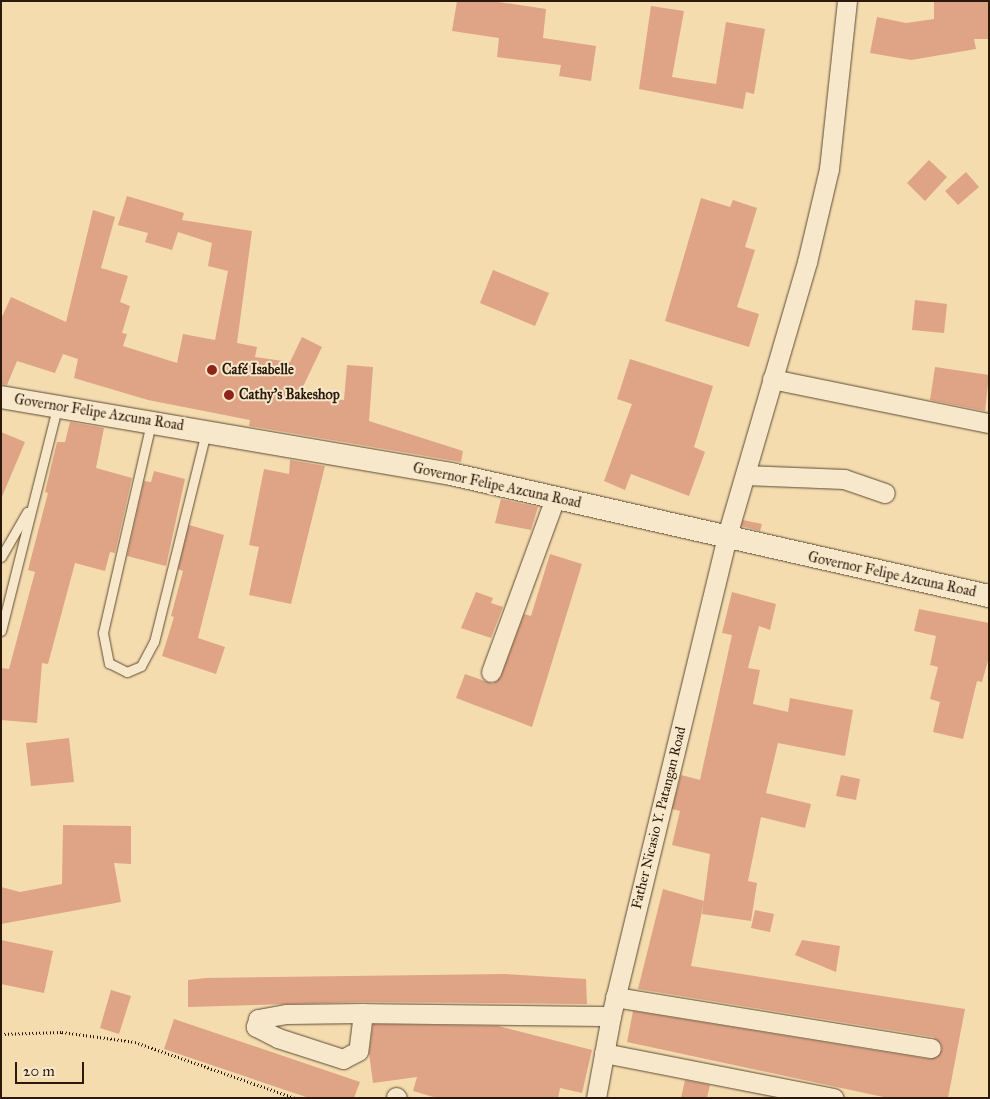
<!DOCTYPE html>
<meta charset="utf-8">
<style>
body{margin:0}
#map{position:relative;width:990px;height:1099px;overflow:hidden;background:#f4dcaf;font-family:"IM FELL Great Primer",serif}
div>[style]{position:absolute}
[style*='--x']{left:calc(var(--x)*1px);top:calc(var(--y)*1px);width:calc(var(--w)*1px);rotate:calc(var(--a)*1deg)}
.building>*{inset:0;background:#dfa385}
.path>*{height:3px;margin-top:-1.5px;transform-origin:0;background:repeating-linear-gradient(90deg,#2b1a0b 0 1px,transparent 0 3.5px)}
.roads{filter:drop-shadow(0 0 1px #5d4a34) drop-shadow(0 0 1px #5d4a34)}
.service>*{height:9px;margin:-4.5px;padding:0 4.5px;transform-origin:4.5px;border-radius:4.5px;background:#f8e8cb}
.minor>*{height:19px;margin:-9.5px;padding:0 9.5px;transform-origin:9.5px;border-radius:9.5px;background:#f8e8cb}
.tertiary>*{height:22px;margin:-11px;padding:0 11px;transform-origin:11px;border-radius:11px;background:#f8e8cb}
.dots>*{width:14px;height:14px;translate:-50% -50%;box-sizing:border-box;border:2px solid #f8e8cb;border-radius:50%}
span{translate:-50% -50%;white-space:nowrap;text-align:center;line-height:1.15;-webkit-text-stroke:4px #f8e8cb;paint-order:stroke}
.poi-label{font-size:14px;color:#2b1a0b;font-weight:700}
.left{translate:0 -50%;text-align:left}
.street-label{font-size:14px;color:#2b1a0b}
.frame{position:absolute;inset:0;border:2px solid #2b1a0b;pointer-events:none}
.scale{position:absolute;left:15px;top:1062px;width:69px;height:22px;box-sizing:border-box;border:2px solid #2b1a0b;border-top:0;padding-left:6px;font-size:15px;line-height:18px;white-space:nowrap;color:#2b1a0b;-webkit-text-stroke:4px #f8e8cb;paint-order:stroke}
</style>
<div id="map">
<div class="building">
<div style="clip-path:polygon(457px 1px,492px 1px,546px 9px,543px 38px,596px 46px,591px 81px,559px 76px,561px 65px,497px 57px,499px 38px,452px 31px)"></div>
<div style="clip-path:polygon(934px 1px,989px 1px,989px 39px,974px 39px,976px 49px,911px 60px,870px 53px,877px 17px,906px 23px,934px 19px)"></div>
<div style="clip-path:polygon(651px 6px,684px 11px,672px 77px,716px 84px,726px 22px,765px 29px,754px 94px,746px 92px,743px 109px,639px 89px)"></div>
<div style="clip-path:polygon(929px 160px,947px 177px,925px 201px,907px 183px)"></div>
<div style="clip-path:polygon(966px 172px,979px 187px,958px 205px,945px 191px)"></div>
<div style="clip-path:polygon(127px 196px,184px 213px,182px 220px,252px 231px,237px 343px,257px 347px,255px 357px,290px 362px,302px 337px,322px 347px,298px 397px,344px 400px,347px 365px,373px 367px,369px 421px,463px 451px,461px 462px,249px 426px,250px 420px,148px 400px,74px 378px,78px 359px,63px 354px,55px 373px,17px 361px,7px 385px,1px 384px,1px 319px,11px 297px,66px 322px,93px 210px,115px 217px,101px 268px,128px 276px,120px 302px,130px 306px,122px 333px,127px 334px,123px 346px,177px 363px,183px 334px,215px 340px,228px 271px,208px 266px,212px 243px,178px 232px,172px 250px,145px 242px,148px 233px,118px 225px)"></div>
<div style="clip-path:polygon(701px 198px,730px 207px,733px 200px,757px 208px,745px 247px,755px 250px,737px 307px,759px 314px,749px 347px,665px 321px)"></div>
<div style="clip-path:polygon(493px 270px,549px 293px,535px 326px,480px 303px)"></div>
<div style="clip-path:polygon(915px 300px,947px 304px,944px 333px,912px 330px)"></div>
<div style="clip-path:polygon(630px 359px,713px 386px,694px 447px,705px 452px,689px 496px,631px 474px,625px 490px,604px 481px,632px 404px,617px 399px)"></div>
<div style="clip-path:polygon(935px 367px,989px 375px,985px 411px,930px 400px)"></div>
<div style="clip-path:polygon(70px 422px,104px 428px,96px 468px,132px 478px,115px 553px,110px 552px,105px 571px,75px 563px,48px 664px,42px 663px,37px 723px,1px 720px,1px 668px,9px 669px,35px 572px,28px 570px,48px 493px,45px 492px,57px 442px,65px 442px)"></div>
<div style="clip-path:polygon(1px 432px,25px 442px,1px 499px)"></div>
<div style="clip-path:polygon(290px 460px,325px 466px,291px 604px,249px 595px,259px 547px,249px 545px,264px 469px,289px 474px)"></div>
<div style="clip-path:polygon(154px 471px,185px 479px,166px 566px,127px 556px,144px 481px,151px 482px)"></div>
<div style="clip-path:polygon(501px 499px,538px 507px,531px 530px,495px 523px)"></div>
<div style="clip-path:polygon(743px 520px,762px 524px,760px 531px,741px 526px)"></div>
<div style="clip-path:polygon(189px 525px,224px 535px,198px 638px,225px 647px,216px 674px,162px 656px,174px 617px,171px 616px,183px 571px,178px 569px)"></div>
<div style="clip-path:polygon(550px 554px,582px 564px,532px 727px,456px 698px,465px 674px,493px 684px,501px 676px,524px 614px,531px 616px)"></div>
<div style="clip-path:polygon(476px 592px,493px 598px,491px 603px,503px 607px,491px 638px,461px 628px)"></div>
<div style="clip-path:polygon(732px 592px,776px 604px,770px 630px,759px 626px,748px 668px,760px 670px,753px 704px,788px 712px,790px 698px,853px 710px,845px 756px,778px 743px,766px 793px,811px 804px,805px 828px,761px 817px,748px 881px,757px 883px,751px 921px,702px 914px,710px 854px,672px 845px,680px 811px,672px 809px,681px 775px,700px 780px,732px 635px,722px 633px)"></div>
<div style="clip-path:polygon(919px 609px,989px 623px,989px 657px,982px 682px,977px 681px,963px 739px,933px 732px,940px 702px,930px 699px,938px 667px,930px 665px,936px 636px,914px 631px)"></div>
<div style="clip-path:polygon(69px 738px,74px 782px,31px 786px,26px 743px)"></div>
<div style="clip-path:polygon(841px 775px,860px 779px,856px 800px,836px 796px)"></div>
<div style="clip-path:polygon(63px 825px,131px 826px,131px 864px,114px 863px,121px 902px,1px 924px,1px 887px,20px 892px,62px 884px)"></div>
<div style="clip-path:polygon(663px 889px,704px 901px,691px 966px,965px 1009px,948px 1098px,888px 1098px,627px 1042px,633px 1011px,929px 1059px,942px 1050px,941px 1044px,933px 1037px,638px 989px)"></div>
<div style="clip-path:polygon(755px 910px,774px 914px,770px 932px,751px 928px)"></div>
<div style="clip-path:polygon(1px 940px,53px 951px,44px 993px,1px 984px)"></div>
<div style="clip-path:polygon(802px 940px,840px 946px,836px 972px,795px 955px)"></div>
<div style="clip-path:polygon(506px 974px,586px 979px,587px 1004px,363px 1002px,188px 1007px,188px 980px,206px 978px)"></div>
<div style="clip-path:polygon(111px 990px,131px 996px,119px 1034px,100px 1028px)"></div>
<div style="clip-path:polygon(174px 1019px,360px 1082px,354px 1098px,309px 1098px,164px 1049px)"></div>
<div style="clip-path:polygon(373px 1024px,498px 1026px,592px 1050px,582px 1093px,560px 1088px,558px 1098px,437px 1098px,413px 1091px,417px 1077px,373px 1083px,369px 1053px)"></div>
<div style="clip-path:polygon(685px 1080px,710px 1085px,707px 1098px,681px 1098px)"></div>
</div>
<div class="path">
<div style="--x:1;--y:1034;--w:61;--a:-1.9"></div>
<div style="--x:62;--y:1032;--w:74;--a:7.8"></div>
<div style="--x:135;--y:1042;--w:170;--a:19.3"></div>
</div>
<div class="roads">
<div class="service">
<div style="--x:151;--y:423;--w:215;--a:102.9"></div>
<div style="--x:103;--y:633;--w:31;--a:79"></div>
<div style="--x:109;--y:663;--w:20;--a:27"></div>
<div style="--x:127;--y:672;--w:15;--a:-23"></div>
<div style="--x:141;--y:666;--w:27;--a:-62"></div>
<div style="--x:154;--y:642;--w:216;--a:-76.1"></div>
<div style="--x:1;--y:557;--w:52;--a:-60"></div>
<div style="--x:1;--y:631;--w:230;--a:-75.9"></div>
</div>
<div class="minor">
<div style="--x:772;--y:379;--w:221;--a:11.5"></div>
<div style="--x:745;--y:475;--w:99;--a:2.3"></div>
<div style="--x:844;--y:479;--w:43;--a:18.9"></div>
<div style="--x:491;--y:672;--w:185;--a:-69.8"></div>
<div style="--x:615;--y:997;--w:320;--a:9.2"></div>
<div style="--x:363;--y:1013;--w:38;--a:97"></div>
<div style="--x:358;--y:1051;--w:17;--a:152"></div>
<div style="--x:343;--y:1059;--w:68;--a:-162.1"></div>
<div style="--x:278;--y:1038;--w:25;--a:-153"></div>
<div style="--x:256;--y:1027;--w:8;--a:-76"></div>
<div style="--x:258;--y:1019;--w:29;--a:-10"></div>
<div style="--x:287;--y:1014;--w:76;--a:-0.8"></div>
<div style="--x:363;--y:1013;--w:248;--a:0.7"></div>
<div style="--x:604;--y:1053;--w:234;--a:11.1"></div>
<div style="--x:396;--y:1097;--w:1;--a:45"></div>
<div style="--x:596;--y:1098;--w:83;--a:-79.6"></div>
<div style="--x:611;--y:1016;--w:491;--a:-76.4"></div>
<div style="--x:726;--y:539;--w:289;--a:-73.7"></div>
<div style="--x:807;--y:262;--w:96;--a:-76.7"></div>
<div style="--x:829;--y:169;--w:169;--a:-83.9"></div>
</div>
<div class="tertiary">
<div style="--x:1;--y:397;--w:457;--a:9.7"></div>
<div style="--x:451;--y:474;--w:552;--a:12.78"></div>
</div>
</div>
<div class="dots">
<div style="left:212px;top:370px;background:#8f2418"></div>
<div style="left:229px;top:395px;background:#8f2418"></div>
</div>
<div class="poi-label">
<span class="left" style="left:222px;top:370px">Café Isabelle</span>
<span class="left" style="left:239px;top:395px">Cathy's Bakeshop</span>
</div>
<div class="street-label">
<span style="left:99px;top:413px;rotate:9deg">Governor Felipe Azcuna Road</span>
<span style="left:497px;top:486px;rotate:12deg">Governor Felipe Azcuna Road</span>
<span style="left:892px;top:575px;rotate:12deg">Governor Felipe Azcuna Road</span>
<span style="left:659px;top:818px;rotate:-76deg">Father Nicasio Y. Patangan Road</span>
</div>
<div class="frame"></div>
<div class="scale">20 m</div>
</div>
